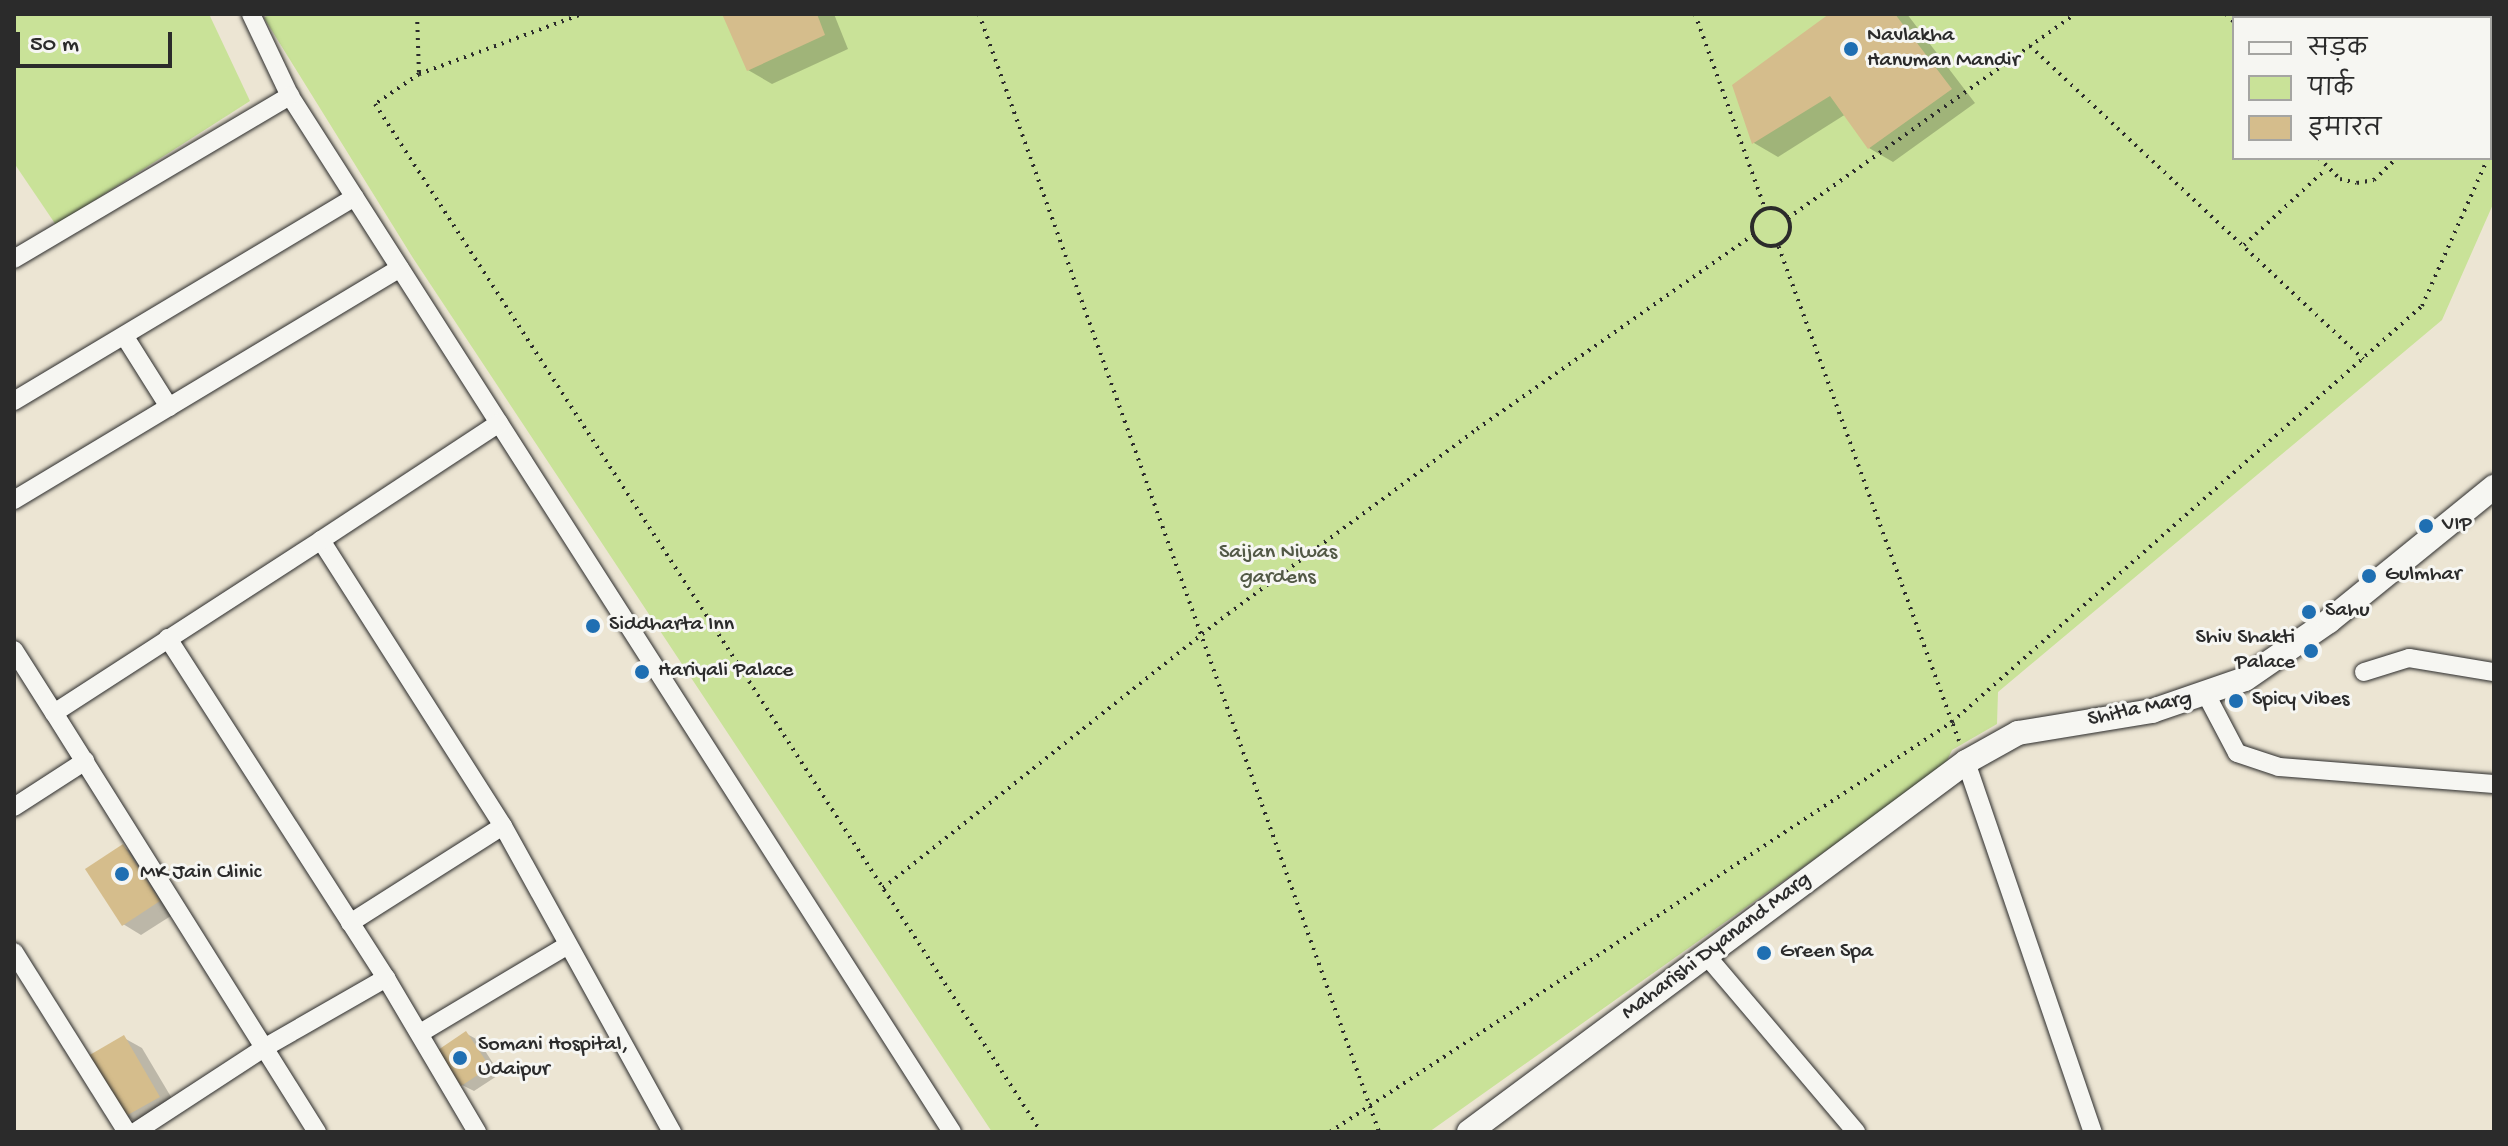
<!DOCTYPE html>
<meta charset="utf-8">
<style>
body{margin:0}
#map{position:relative;width:2508px;height:1146px;overflow:hidden;background:#ece5d3;font-family:"Gochi Hand","Playpen Sans Deva",sans-serif}
div>[style]{position:absolute}
[style*='--x']{left:calc(var(--x)*1px);top:calc(var(--y)*1px);width:calc(var(--w)*1px);rotate:calc(var(--a)*1deg)}
.green>*{inset:0;background:#c9e298}
.shadow>*{inset:0;background:#0003}
.building>*{inset:0;background:#d5bd8c}
.path>*{height:4px;margin-top:-2px;transform-origin:0;background:repeating-linear-gradient(90deg,#2b2b2b 0 2px,transparent 0 8px)}
.path>.ring{margin:-2px;padding:0;box-sizing:content-box;background:none;border:4px solid #2b2b2b;border-radius:50%}
.roads{filter:drop-shadow(0 0 2px #2b2b2b) drop-shadow(0 0 2px #2b2b2b)}
.street>*{height:18px;margin:-9px;padding:0 9px;transform-origin:9px;border-radius:9px;background:#f6f6f2}
.secondary>*{height:24px;margin:-12px;padding:0 12px;transform-origin:12px;border-radius:12px;background:#f6f6f2}
.dots>*{width:22px;height:22px;translate:-50% -50%;box-sizing:border-box;border:4px solid #f6f6f2;border-radius:50%}
span{translate:-50% -50%;white-space:nowrap;text-align:center;line-height:1.15;-webkit-text-stroke:6px #f6f6f2;paint-order:stroke}
.poi-label{font-size:22px;color:#2b2b2b}
.left{translate:0 -50%;text-align:left}
.right{translate:-100% -50%;text-align:right}
.park-label{font-size:22px;color:#525946}
.street-label{font-size:22px;color:#2b2b2b}
.frame{position:absolute;inset:0;border:16px solid #2b2b2b;pointer-events:none}
.legend{position:absolute;left:2232px;top:16px;width:260px;height:144px;box-sizing:border-box;background:#f6f6f2;border:2px solid #a5a5a2;margin:0;padding:10px 14px;list-style:none;font-size:24px;color:#2b2b2b}
.legend li{display:flex;align-items:center;gap:16px;height:40px}
.legend b{width:40px;border:2px solid #a5a5a2}
.scale{position:absolute;left:16px;top:32px;width:156px;height:36px;box-sizing:border-box;border:4px solid #2b2b2b;border-top:0;padding-left:10px;font-size:24px;line-height:28px;white-space:nowrap;color:#2b2b2b;-webkit-text-stroke:6px #f6f6f2;paint-order:stroke}
</style>
<div id="map">
<div class="green">
<div style="clip-path:polygon(14px 14px,209px 14px,250px 101px,56px 225px,14px 163px)"></div>
<div style="clip-path:polygon(evenodd,269px 14px,2494px 14px,2494px 202px,2442px 320px,1998px 692px,1997px 724px,1952px 750px,1944px 767px,1429px 1132px,992px 1132px,413px 258px,264px 18px,269px 14px,2234px 18px,2490px 18px,2490px 158px,2234px 158px,2234px 18px)"></div>
</div>
<div class="shadow">
<div style="clip-path:polygon(724px 14px,834px 14px,848px 49px,772px 84px,748px 70px)"></div>
<div style="clip-path:polygon(1832px 14px,1907px 14px,1975px 103px,1893px 162px,1869px 148px,1846px 114px,1778px 157px,1754px 143px,1735px 85px)"></div>
<div style="clip-path:polygon(123px 847px,141px 857px,177px 912px,141px 935px,123px 924px)"></div>
<div style="clip-path:polygon(467px 1034px,478px 1040px,500px 1074px,474px 1091px,462px 1085px)"></div>
<div style="clip-path:polygon(124px 1038px,142px 1048px,177px 1107px,144px 1126px,126px 1116px)"></div>
</div>
<div class="building">
<div style="clip-path:polygon(722px 14px,817px 14px,825px 35px,747px 71px)"></div>
<div style="clip-path:polygon(1829px 14px,1895px 14px,1952px 89px,1868px 149px,1830px 96px,1752px 144px,1732px 85px)"></div>
<div style="clip-path:polygon(123px 844px,160px 901px,122px 926px,85px 869px)"></div>
<div style="clip-path:polygon(466px 1031px,490px 1067px,461px 1086px,438px 1050px)"></div>
<div style="clip-path:polygon(124px 1035px,160px 1097px,124px 1117px,88px 1056px)"></div>
</div>
<div class="path">
<div style="--x:417;--y:14;--w:60;--a:88.1"></div>
<div style="--x:419;--y:74;--w:53;--a:145.7"></div>
<div style="--x:375;--y:104;--w:1225;--a:57.06"></div>
<div style="--x:979;--y:14;--w:1187;--a:70.31"></div>
<div style="--x:1695;--y:14;--w:206;--a:70.2"></div>
<div style="--x:2226;--y:14;--w:11;--a:45"></div>
<div style="--x:2473;--y:18;--w:6;--a:-45"></div>
<div style="--x:2030;--y:46;--w:457;--a:43.2"></div>
<div style="--x:419;--y:74;--w:174;--a:-20.2"></div>
<div style="--x:2490;--y:154;--w:9;--a:-63"></div>
<div style="--x:2319;--y:158;--w:30;--a:45"></div>
<div style="--x:2340;--y:179;--w:17;--a:13"></div>
<div style="--x:2357;--y:183;--w:17;--a:-10"></div>
<div style="--x:2374;--y:180;--w:32;--a:-44"></div>
<div class="ring" style="left:1752px;top:208px;width:34px;height:34px"></div>
<div style="--x:1788;--y:218;--w:352;--a:-35.4"></div>
<div style="--x:2244;--y:245;--w:112;--a:-42.8"></div>
<div style="--x:1959;--y:741;--w:20;--a:-110"></div>
<div style="--x:1952;--y:722;--w:628;--a:-41.51"></div>
<div style="--x:2422;--y:306;--w:162;--a:-66"></div>
<div style="--x:883;--y:888;--w:441;--a:-38.5"></div>
<div style="--x:1228;--y:614;--w:310;--a:-36.6"></div>
<div style="--x:1477;--y:429;--w:337;--a:-35.1"></div>
<div style="--x:1330;--y:1132;--w:745;--a:-33.39"></div>
<div style="--x:1952;--y:722;--w:508;--a:-110.04"></div>
</div>
<div class="roads">
<div class="street">
<div style="--x:251;--y:14;--w:91;--a:64.6"></div>
<div style="--x:290;--y:96;--w:1229;--a:57.42"></div>
<div style="--x:14;--y:259;--w:321;--a:-30.6"></div>
<div style="--x:125;--y:337;--w:83;--a:57.8"></div>
<div style="--x:14;--y:401;--w:397;--a:-30.9"></div>
<div style="--x:14;--y:500;--w:450;--a:-31"></div>
<div style="--x:14;--y:650;--w:75;--a:57.6"></div>
<div style="--x:2364;--y:672;--w:47;--a:-17.3"></div>
<div style="--x:2409;--y:658;--w:86;--a:9.4"></div>
<div style="--x:2207;--y:696;--w:64;--a:62.2"></div>
<div style="--x:2237;--y:753;--w:44;--a:18.4"></div>
<div style="--x:2279;--y:767;--w:216;--a:4.5"></div>
<div style="--x:1966;--y:762;--w:391;--a:71.1"></div>
<div style="--x:14;--y:807;--w:85;--a:-32.9"></div>
<div style="--x:503;--y:826;--w:350;--a:61.1"></div>
<div style="--x:350;--y:923;--w:181;--a:-32.4"></div>
<div style="--x:503;--y:826;--w:339;--a:-122.5"></div>
<div style="--x:321;--y:540;--w:213;--a:-33.3"></div>
<div style="--x:14;--y:952;--w:213;--a:57.9"></div>
<div style="--x:1706;--y:955;--w:232;--a:49.7"></div>
<div style="--x:386;--y:978;--w:179;--a:59.4"></div>
<div style="--x:422;--y:1032;--w:170;--a:-30.8"></div>
<div style="--x:135;--y:1132;--w:154;--a:-33.1"></div>
<div style="--x:264;--y:1048;--w:141;--a:-29.8"></div>
<div style="--x:386;--y:978;--w:404;--a:-122.7"></div>
<div style="--x:317;--y:1132;--w:495;--a:-122.1"></div>
<div style="--x:54;--y:713;--w:318;--a:-32.9"></div>
</div>
<div class="secondary">
<div style="--x:1469;--y:1132;--w:620;--a:-36.67"></div>
<div style="--x:1966;--y:762;--w:60;--a:-29.1"></div>
<div style="--x:2018;--y:733;--w:136;--a:-9.3"></div>
<div style="--x:2152;--y:711;--w:98;--a:-19"></div>
<div style="--x:2245;--y:679;--w:102;--a:-34.6"></div>
<div style="--x:2329;--y:621;--w:213;--a:-39.1"></div>
</div>
</div>
<div class="dots">
<div style="left:1851px;top:49px;background:#1f6fb2"></div>
<div style="left:2426px;top:526px;background:#1f6fb2"></div>
<div style="left:2369px;top:576px;background:#1f6fb2"></div>
<div style="left:2309px;top:612px;background:#1f6fb2"></div>
<div style="left:593px;top:626px;background:#1f6fb2"></div>
<div style="left:2311px;top:651px;background:#1f6fb2"></div>
<div style="left:642px;top:672px;background:#1f6fb2"></div>
<div style="left:2236px;top:701px;background:#1f6fb2"></div>
<div style="left:122px;top:874px;background:#1f6fb2"></div>
<div style="left:1764px;top:953px;background:#1f6fb2"></div>
<div style="left:460px;top:1058px;background:#1f6fb2"></div>
</div>
<div class="poi-label">
<span class="left" style="left:1867px;top:49px">Navlakha<br>Hanuman Mandir</span>
<span class="left" style="left:2442px;top:526px">VIP</span>
<span class="left" style="left:2385px;top:576px">Gulmhar</span>
<span class="left" style="left:2325px;top:612px">Sahu</span>
<span class="left" style="left:609px;top:626px">Siddharta Inn</span>
<span class="right" style="left:2295px;top:651px">Shiv Shakti<br>Palace</span>
<span class="left" style="left:658px;top:672px">Hariyali Palace</span>
<span class="left" style="left:2252px;top:701px">Spicy Vibes</span>
<span class="left" style="left:140px;top:874px">MK Jain Clinic</span>
<span class="left" style="left:1780px;top:953px">Green Spa</span>
<span class="left" style="left:478px;top:1058px">Somani Hospital,<br>Udaipur</span>
</div>
<div class="park-label">
<span style="left:1278px;top:566px">Saijan Niwas<br>gardens</span>
</div>
<div class="street-label">
<span style="left:2140px;top:710px;rotate:-12deg">Shitla Marg</span>
<span style="left:1717px;top:947px;rotate:-37deg">Maharishi Dyanand Marg</span>
</div>
<div class="frame"></div>
<ul class="legend">
<li><b style="height:10px;background:#f6f6f2"></b>सड़क</li>
<li><b style="height:22px;background:#c9e298"></b>पार्क</li>
<li><b style="height:22px;background:#d5bd8c"></b>इमारत</li>
</ul>
<div class="scale">50 m</div>
</div>
